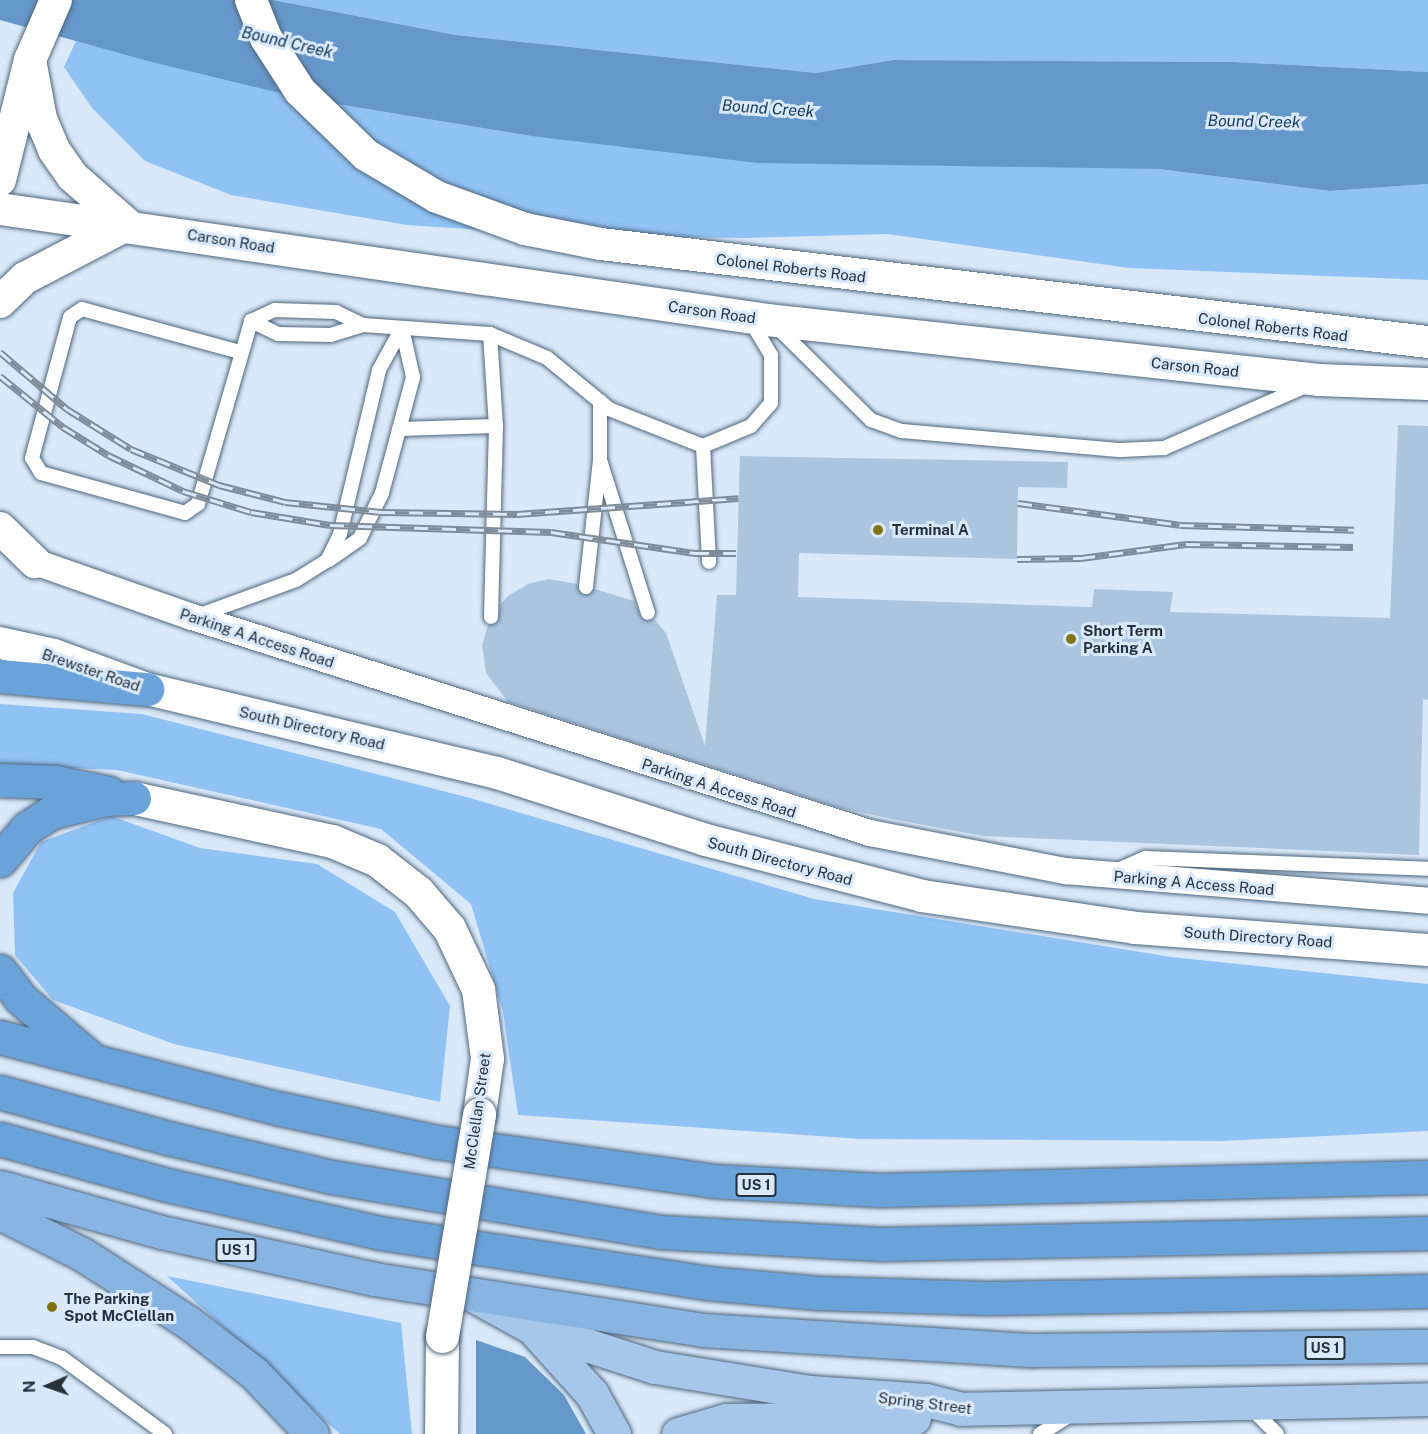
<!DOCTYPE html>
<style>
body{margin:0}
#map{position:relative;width:1428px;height:1434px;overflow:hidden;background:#d9e9fa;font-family:"Public Sans",sans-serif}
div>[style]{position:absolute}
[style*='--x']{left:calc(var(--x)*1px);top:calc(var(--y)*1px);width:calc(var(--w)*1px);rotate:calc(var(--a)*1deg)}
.green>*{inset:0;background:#90c2f4}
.water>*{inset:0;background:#6697ca}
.building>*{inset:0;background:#abc5df}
.roads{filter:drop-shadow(0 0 2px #4f667d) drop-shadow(0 0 2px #4f667d)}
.service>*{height:14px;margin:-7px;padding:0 7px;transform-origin:7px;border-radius:7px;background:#fff}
.minor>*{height:26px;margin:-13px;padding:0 13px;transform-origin:13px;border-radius:13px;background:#fff}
.tertiary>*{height:32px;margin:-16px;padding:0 16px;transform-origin:16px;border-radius:16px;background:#fff}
.secondary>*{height:33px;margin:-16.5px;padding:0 16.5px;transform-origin:16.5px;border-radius:16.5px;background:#fff}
.primary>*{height:33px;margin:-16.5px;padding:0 16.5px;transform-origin:16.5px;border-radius:16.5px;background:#a6c7e9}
.trunk>*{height:33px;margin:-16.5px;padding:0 16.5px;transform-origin:16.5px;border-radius:16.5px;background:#88b4e2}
.motorway>*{height:33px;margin:-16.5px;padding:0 16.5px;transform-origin:16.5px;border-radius:16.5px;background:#6aa2da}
.rail>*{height:7px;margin-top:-3.5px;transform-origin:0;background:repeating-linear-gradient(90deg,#d9e9fa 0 14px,#7e8b99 0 28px);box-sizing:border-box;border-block:2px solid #7e8b99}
.bridges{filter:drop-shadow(0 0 2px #4f667d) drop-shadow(0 0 2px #4f667d)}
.secondary-bridge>*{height:33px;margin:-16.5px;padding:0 16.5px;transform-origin:16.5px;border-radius:16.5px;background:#fff}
.dots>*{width:16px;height:16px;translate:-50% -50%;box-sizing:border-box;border:3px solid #d9e9fa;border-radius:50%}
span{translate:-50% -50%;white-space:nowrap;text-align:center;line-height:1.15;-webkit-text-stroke:6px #d9e9fa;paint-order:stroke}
.shield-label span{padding:2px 4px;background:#d9e9fa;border:2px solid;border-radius:4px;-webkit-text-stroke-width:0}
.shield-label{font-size:14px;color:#27313b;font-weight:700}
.street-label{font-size:15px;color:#27313b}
.poi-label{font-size:15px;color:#27313b;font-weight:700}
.left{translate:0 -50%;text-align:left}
.water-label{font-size:16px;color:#14395b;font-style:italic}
.north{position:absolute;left:18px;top:1356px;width:60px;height:60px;-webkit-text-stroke:4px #d9e9fa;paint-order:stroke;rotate:268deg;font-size:16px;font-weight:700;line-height:24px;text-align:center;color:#27313b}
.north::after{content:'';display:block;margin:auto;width:21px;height:27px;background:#27313b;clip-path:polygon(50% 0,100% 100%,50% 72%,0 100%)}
</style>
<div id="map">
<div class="green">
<div style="clip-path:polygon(273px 0,1428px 0,1428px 72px,1234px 62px,893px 60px,816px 73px,456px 35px)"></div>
<div style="clip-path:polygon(76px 41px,300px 98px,531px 136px,1159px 169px,1330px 191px,1428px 184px,1428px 280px,1129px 268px,887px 234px,748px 238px,575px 236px,407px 225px,231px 195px,145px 161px,92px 108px,64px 67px)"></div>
<div style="clip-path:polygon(0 704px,142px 714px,470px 798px,814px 899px,1171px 957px,1428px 984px,1428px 1131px,1221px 1141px,861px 1139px,518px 1115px,503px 1012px,471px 904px,381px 829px,117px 770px,0 765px)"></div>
<div style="clip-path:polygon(111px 816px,200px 848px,317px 864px,395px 912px,450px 1006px,440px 1102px,174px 1044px,53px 1000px,15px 955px,13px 893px,41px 842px)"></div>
<div style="clip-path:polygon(167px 1276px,401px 1323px,412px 1434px,340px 1434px)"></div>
</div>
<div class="water">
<div style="clip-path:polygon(0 0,273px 0,456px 35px,816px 73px,893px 60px,1234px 62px,1428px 72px,1428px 184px,1330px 191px,1159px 169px,758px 163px,531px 136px,300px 98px,148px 61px,0 20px)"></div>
<div style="clip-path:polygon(476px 1340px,525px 1357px,564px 1395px,586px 1434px,476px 1434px)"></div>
</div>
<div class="building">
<div style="clip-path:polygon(1398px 425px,1428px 426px,1428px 700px,1423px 699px,1419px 855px,983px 836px,892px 819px,837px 807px,508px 702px,486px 673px,482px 645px,488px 625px,498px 622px,500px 605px,508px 596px,528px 584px,549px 579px,577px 584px,584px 596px,595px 589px,634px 601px,642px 619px,654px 619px,666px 633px,705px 746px,717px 595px,736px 595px,740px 456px,1068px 462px,1067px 488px,1018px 487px,1017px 559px,799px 553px,798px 597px,1092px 607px,1094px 589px,1173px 592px,1170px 612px,1390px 618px)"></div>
</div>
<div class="roads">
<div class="service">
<div style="--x:363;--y:325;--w:34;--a:163"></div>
<div style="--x:331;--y:335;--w:53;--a:-178.9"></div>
<div style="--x:278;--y:334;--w:30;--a:-154"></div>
<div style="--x:251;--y:321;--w:26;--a:-25"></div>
<div style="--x:275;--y:310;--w:61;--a:1.9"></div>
<div style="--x:336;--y:312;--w:30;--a:26"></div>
<div style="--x:363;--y:325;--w:127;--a:4.1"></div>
<div style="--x:490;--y:334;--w:62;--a:22.8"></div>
<div style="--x:547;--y:358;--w:80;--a:39.4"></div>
<div style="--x:609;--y:409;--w:101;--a:21.5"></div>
<div style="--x:703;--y:446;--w:52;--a:-22.6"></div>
<div style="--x:751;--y:426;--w:30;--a:-49"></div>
<div style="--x:771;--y:403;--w:48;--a:-90"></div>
<div style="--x:771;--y:355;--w:41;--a:-121"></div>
<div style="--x:778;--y:328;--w:131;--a:44.7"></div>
<div style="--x:871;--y:420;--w:33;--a:20"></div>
<div style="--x:902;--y:431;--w:220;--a:5"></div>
<div style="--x:1121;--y:450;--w:43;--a:-2.7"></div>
<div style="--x:1164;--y:448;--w:157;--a:-23.6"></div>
<div style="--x:490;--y:334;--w:92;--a:86.3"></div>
<div style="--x:496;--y:426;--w:191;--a:91.5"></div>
<div style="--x:240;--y:352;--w:164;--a:-164.8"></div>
<div style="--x:82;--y:309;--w:14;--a:146"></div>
<div style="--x:70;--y:317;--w:146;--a:105.1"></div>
<div style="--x:32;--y:458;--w:17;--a:59"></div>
<div style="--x:41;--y:473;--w:149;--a:15.5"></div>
<div style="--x:185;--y:513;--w:16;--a:-35"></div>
<div style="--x:198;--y:504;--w:191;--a:-73.8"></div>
<div style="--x:600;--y:401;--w:59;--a:90"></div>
<div style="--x:399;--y:429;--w:97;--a:-1.8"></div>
<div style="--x:703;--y:446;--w:116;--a:87"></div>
<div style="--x:329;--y:560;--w:38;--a:-35"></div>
<div style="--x:360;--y:538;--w:50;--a:-63.9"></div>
<div style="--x:382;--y:493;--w:120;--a:-75"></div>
<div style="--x:413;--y:377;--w:50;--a:-102.7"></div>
<div style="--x:586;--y:587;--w:128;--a:-83.7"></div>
<div style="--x:600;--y:460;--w:160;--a:72.6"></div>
<div style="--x:197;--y:616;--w:105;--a:-20"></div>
<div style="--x:296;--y:580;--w:36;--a:-32"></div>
<div style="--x:327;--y:561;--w:30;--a:-64"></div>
<div style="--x:340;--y:534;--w:169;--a:-76.6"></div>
<div style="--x:379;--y:370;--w:48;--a:-61.3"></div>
<div style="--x:1118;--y:870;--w:30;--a:-24"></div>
<div style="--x:1145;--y:858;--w:283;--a:2.2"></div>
<div style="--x:0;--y:1347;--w:33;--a:0"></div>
<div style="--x:33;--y:1347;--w:31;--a:21"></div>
<div style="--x:62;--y:1358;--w:128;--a:36.4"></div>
<div style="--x:1252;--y:1409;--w:35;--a:45"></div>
<div style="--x:1040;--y:1434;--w:36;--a:-32"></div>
</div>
<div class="minor">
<div style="--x:35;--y:562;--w:166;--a:19.3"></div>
<div style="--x:192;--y:617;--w:712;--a:17.67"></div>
<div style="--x:870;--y:833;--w:200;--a:11"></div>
<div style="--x:1066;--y:871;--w:363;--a:4.7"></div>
</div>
<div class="tertiary">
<div style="--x:251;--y:0;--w:41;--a:68.5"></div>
<div style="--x:266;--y:38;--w:63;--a:57.3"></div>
<div style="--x:300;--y:91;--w:92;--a:44.1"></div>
<div style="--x:366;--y:155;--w:82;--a:30.6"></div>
<div style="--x:437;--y:197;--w:94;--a:20"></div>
<div style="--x:525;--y:229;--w:77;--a:11.2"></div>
<div style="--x:601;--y:244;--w:833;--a:6.76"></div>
<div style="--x:30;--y:60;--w:60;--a:79.4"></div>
<div style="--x:41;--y:119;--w:34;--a:67"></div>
<div style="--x:54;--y:150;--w:32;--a:55"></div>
<div style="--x:72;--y:176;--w:74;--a:41.2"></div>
<div style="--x:0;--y:180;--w:124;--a:-76"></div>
<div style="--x:30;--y:60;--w:65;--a:-66.6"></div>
<div style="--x:0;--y:209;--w:775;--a:8.23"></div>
<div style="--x:767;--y:320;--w:555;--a:6.2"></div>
<div style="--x:1319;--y:380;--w:109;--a:2.1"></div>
<div style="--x:0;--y:302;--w:35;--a:-44"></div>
<div style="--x:25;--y:278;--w:115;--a:-27.5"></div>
<div style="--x:0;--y:528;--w:49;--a:44.2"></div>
<div style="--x:0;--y:643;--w:55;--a:12.5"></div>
<div style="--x:54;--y:655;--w:99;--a:20.1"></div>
<div style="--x:147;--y:689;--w:360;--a:13.5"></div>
<div style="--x:497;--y:773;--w:219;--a:17.8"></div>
<div style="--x:706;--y:840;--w:223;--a:14.5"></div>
<div style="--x:922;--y:896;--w:215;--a:8.5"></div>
<div style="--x:1135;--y:928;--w:294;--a:4.3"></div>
</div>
<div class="secondary">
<div style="--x:134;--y:798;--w:203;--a:12.3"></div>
<div style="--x:332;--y:841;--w:49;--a:22.9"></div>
<div style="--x:377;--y:860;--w:52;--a:38"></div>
<div style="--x:418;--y:892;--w:48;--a:49.3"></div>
<div style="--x:449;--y:928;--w:68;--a:64.6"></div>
<div style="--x:478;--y:989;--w:70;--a:82.6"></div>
<div style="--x:487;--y:1058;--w:57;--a:98.1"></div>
<div style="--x:441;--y:1434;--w:98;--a:-89.4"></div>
</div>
<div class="primary">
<div style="--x:475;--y:1296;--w:64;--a:29"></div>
<div style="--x:531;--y:1327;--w:130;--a:17.9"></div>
<div style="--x:655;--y:1367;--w:157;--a:9.2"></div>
<div style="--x:810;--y:1392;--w:116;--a:3.9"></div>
<div style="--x:926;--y:1400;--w:36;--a:14"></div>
<div style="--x:961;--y:1409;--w:467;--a:-1.2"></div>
<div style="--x:536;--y:1332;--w:84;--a:47.9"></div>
<div style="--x:592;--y:1394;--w:46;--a:61.2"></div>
<div style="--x:678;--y:1434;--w:50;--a:-16.3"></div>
<div style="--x:726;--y:1420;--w:188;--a:-0.6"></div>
</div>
<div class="trunk">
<div style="--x:0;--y:1187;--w:167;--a:15.6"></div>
<div style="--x:161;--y:1232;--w:218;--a:12.4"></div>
<div style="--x:374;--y:1279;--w:332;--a:8.8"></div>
<div style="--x:702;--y:1330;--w:332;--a:3.5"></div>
<div style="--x:1033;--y:1350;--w:395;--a:-0.6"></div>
<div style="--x:0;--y:1213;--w:92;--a:26.6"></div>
<div style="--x:82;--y:1254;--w:126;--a:32.7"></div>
<div style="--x:188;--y:1322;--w:83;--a:37.7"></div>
<div style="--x:254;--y:1373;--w:84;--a:46.4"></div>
</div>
<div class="motorway">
<div style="--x:0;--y:676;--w:148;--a:5.1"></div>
<div style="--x:0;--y:780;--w:55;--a:2.1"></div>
<div style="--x:55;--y:782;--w:55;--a:11.5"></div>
<div style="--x:0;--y:860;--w:42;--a:-49.8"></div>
<div style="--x:27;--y:828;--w:30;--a:-33"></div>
<div style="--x:52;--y:812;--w:55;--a:-13.8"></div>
<div style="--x:105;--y:799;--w:29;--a:-2"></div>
<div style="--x:0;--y:971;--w:34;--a:53"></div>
<div style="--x:20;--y:998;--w:91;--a:40.5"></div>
<div style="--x:0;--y:1037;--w:286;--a:14.4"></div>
<div style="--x:277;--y:1108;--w:164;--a:12"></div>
<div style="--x:437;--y:1142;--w:280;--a:8"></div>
<div style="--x:714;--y:1181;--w:166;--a:3.1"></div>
<div style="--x:880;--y:1190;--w:548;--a:-1.36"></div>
<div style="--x:0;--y:1092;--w:178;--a:15.3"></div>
<div style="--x:172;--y:1139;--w:164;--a:13.4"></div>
<div style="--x:332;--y:1177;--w:333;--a:9.5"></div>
<div style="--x:660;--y:1232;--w:221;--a:3.1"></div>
<div style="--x:881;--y:1244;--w:547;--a:-1.15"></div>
<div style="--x:0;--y:1139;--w:169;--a:15.4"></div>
<div style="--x:163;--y:1184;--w:223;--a:12.7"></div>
<div style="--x:381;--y:1233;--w:330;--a:8.7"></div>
<div style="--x:707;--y:1283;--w:112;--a:5.1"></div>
<div style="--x:819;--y:1293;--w:167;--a:1.7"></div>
<div style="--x:986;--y:1298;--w:442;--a:-0.9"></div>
</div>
</div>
<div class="rail">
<div style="--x:0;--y:352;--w:88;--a:40.4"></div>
<div style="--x:67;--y:409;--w:75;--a:32"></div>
<div style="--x:131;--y:449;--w:95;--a:22.2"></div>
<div style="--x:219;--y:485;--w:68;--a:14.4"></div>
<div style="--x:285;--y:502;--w:97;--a:5.9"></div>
<div style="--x:381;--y:512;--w:136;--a:0.8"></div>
<div style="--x:517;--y:514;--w:222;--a:-4.1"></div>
<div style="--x:0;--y:376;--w:81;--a:39"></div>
<div style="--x:63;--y:427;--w:53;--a:31.9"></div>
<div style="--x:108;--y:455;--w:83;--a:25.6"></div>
<div style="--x:183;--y:491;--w:71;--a:17.2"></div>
<div style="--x:251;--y:512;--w:80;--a:9.3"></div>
<div style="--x:330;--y:525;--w:221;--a:1.8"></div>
<div style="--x:551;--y:532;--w:146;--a:8.3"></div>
<div style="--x:695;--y:553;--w:41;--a:0"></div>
<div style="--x:1018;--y:503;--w:163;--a:7.7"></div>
<div style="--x:1180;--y:525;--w:174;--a:1.6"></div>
<div style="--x:1017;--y:559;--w:64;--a:-0.9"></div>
<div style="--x:1081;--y:558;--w:106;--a:-7.6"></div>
<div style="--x:1186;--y:544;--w:167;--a:1"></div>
</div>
<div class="bridges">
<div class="secondary-bridge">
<div style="--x:442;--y:1336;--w:225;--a:-80.5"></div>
</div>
</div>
<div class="dots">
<div style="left:878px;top:530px;background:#827415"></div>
<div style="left:1071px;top:639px;background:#827415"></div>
<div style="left:52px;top:1307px;background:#827415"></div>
</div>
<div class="shield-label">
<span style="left:756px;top:1185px">US 1</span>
<span style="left:236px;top:1250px">US 1</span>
<span style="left:1325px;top:1348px">US 1</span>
</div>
<div class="street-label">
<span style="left:231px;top:241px;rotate:9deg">Carson Road</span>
<span style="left:791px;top:268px;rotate:7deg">Colonel Roberts Road</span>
<span style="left:712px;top:312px;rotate:8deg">Carson Road</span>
<span style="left:1273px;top:327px;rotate:7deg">Colonel Roberts Road</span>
<span style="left:1195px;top:367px;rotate:6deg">Carson Road</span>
<span style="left:257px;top:638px;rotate:18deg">Parking A Access Road</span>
<span style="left:91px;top:670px;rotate:19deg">Brewster Road</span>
<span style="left:312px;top:728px;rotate:13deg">South Directory Road</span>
<span style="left:719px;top:788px;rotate:18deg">Parking A Access Road</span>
<span style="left:780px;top:861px;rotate:15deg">South Directory Road</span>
<span style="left:1194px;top:883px;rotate:5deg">Parking A Access Road</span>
<span style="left:1258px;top:937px;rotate:4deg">South Directory Road</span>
<span style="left:477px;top:1111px;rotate:-82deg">McClellan Street</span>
<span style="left:925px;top:1403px;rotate:7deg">Spring Street</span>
</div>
<div class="poi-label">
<span class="left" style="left:892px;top:530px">Terminal A</span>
<span class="left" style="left:1083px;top:639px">Short Term<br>Parking A</span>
<span class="left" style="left:64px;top:1307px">The Parking<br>Spot McClellan</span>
</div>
<div class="water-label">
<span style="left:287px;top:43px;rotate:13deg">Bound Creek</span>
<span style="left:768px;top:109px;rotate:4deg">Bound Creek</span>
<span style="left:1254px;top:122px;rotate:1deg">Bound Creek</span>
</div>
<div class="north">N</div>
</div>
